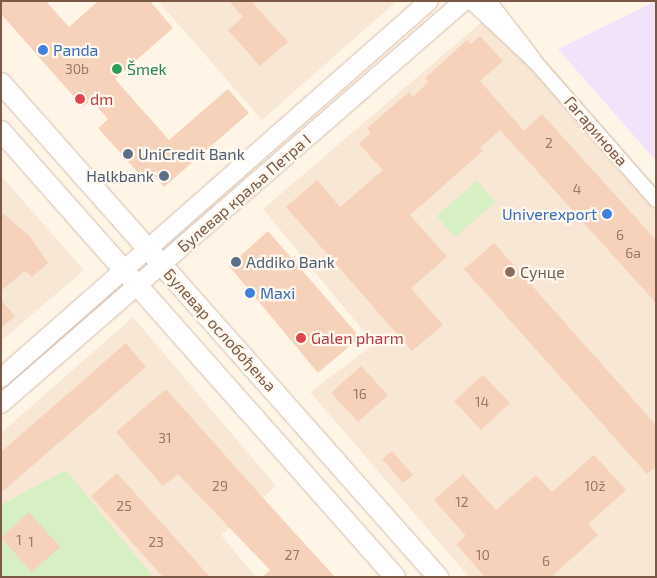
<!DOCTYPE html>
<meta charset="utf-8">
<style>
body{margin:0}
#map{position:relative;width:657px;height:578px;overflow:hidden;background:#fff5e7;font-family:"Exo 2",sans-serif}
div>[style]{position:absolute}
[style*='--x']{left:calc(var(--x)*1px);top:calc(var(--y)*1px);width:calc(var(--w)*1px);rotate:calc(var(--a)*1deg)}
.residential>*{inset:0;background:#f7e7d4}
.education>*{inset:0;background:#f2e3fb}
.green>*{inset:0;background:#d6efc3}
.building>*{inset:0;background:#f7d2bb}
.roads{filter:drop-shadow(0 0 1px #d5beae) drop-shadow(0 0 1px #d5beae)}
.minor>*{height:14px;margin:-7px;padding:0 7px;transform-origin:7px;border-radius:7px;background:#fff}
.tertiary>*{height:18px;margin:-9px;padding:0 9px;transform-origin:9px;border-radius:9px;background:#fff}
.secondary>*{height:20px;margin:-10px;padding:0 10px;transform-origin:10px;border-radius:10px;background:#fff}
.dots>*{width:14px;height:14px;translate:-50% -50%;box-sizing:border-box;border:2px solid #fff9f0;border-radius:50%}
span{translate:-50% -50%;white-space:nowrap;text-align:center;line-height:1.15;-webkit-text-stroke:4.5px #fff9f0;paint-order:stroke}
.number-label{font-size:14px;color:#9b7764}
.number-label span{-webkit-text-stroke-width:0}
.shop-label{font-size:16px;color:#366cbe}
.left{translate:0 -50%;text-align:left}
.right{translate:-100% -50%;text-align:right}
.leisure-label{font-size:16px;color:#27864d}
.health-label{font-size:16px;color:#be3a42}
.street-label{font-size:16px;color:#7c5947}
.service-label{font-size:16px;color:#4e5e75}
.education-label{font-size:16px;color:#785e54}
.frame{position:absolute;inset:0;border:2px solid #7c5947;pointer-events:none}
</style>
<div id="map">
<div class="residential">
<div style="clip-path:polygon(158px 1px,397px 1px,262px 120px)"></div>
<div style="clip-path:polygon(499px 7px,656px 187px,656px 577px,469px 577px,310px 392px,374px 344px,263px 209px)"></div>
<div style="clip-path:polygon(1px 176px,84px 270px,1px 341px)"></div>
<div style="clip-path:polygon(133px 317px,276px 486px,221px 535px,256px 577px,1px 577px,1px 433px)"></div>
</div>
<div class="education">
<div style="clip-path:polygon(656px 1px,656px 161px,558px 49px)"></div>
</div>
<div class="green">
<div style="clip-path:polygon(477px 181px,496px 202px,455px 237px,437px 216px)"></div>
<div style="clip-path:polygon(66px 470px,153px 577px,1px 577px,1px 505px)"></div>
</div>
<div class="building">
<div style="clip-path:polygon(1px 1px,46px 1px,69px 27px,98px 1px,150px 1px,173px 28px,115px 79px,169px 140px,228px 89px,249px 113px,164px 187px,149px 169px,141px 176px,98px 128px,108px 119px,91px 100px,83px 107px,1px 14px)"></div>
<div style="clip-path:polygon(229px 1px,251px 1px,288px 42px,260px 66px,228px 30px,243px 17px)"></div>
<div style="clip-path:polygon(480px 36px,503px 61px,480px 81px,524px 131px,542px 114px,656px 240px,656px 303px,500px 130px,480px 148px,483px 151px,410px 215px,447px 257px,411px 288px,443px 325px,412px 351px,286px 207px,317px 180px,340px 207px,383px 170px,359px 144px,371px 133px,367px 128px,409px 92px,413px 97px,428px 82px,425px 78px,467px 40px,471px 44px)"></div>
<div style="clip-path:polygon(1px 212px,29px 235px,48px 263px,32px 277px,26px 271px,21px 274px,1px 291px)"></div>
<div style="clip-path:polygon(268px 231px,360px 337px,318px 373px,229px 266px)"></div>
<div style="clip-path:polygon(494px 243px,656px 425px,656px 466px,647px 474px,464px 269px)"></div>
<div style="clip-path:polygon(1px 300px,15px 316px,1px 328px)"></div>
<div style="clip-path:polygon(126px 343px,146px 367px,1px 493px,1px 452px)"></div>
<div style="clip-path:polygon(361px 366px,388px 395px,358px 422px,331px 393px)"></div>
<div style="clip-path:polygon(483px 375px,510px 403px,481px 430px,454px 401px)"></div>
<div style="clip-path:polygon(166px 389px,265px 500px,335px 577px,262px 577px,270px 570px,178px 474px,163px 486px,116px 432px)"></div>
<div style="clip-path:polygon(392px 451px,413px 475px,403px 483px,382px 459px)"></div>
<div style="clip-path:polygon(594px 455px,626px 490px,588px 524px,598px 535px,551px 577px,485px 577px,456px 544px,466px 536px,434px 500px,463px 474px,496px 510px,536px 475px,552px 492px)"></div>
<div style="clip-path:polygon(117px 473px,210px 577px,163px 577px,91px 496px)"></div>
<div style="clip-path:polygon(29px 512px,60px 547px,32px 572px,1px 538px)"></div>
</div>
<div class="roads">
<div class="minor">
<div style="--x:470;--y:1;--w:91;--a:43.2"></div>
<div style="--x:536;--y:63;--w:182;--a:48.8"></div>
<div style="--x:489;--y:1;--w:72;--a:52.3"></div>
</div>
<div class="tertiary">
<div style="--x:1;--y:378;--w:570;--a:-41.37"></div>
<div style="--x:1;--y:404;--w:614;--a:-41.04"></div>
</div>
<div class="secondary">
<div style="--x:1;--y:83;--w:660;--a:48.5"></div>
<div style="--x:1;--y:131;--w:595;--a:48.54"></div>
</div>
</div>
<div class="dots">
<div style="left:43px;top:50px;background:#3f7fe0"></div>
<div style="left:117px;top:69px;background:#2e9e5b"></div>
<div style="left:80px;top:99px;background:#e0444e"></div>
<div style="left:128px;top:154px;background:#5c6f8a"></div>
<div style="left:164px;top:176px;background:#5c6f8a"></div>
<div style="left:607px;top:214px;background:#3f7fe0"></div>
<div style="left:236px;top:262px;background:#5c6f8a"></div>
<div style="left:510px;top:272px;background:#8d6e63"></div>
<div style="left:250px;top:293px;background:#3f7fe0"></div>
<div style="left:301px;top:338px;background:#e0444e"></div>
</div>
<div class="number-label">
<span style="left:77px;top:69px">30b</span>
<span style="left:549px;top:143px">2</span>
<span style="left:577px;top:189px">4</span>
<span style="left:620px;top:235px">6</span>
<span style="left:633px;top:253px">6a</span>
<span style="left:360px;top:394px">16</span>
<span style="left:482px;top:402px">14</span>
<span style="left:165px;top:438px">31</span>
<span style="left:220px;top:486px">29</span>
<span style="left:595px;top:486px">10ž</span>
<span style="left:462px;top:502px">12</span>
<span style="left:124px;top:506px">25</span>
<span style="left:19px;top:540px">1</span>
<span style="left:31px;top:542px">1</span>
<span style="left:156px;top:542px">23</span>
<span style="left:292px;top:555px">27</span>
<span style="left:483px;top:555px">10</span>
<span style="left:546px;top:561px">6</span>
</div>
<div class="shop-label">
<span class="left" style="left:53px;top:50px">Panda</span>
<span class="right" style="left:597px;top:214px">Univerexport</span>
<span class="left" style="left:260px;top:293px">Maxi</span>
</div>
<div class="leisure-label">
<span class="left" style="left:127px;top:69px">Šmek</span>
</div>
<div class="health-label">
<span class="left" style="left:90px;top:99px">dm</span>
<span class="left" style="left:311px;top:338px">Galen pharm</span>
</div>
<div class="street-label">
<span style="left:596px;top:131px;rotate:49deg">Гагаринова</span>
<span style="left:244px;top:193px;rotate:-41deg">Булевар краља Петра I</span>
<span style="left:220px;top:330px;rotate:48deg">Булевар ослобођења</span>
</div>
<div class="service-label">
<span class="left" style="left:138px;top:154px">UniCredit Bank</span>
<span class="right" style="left:154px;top:176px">Halkbank</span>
<span class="left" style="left:246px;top:262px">Addiko Bank</span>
</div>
<div class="education-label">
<span class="left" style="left:520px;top:272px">Сунце</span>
</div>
<div class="frame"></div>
</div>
